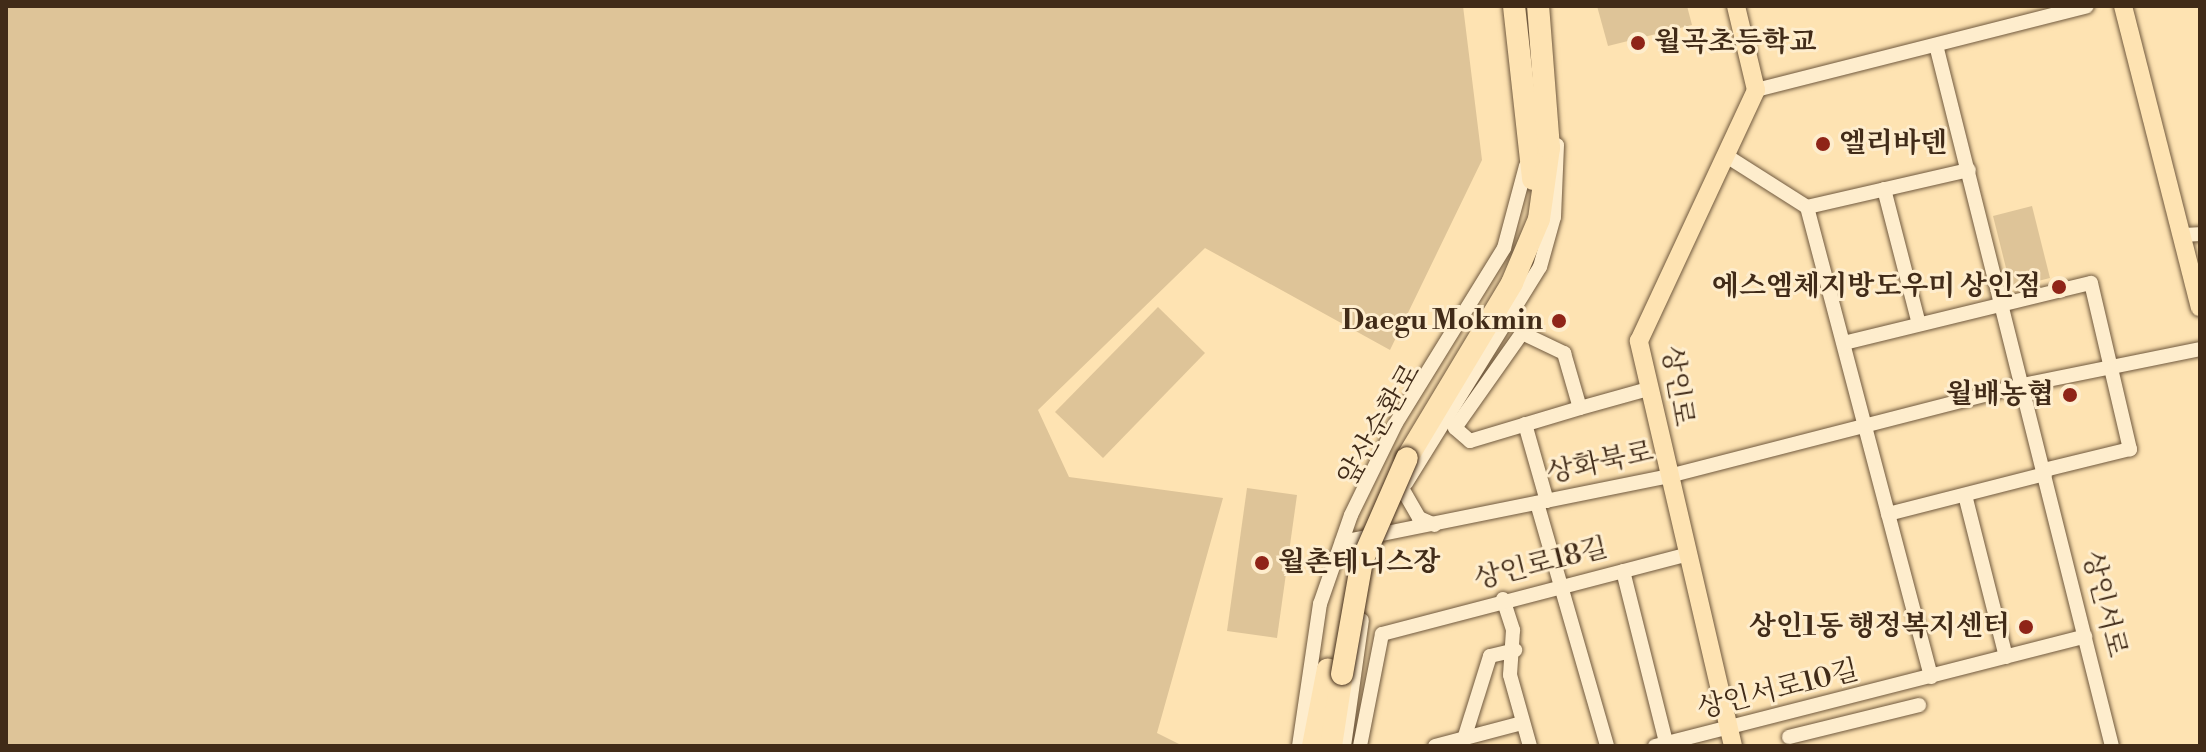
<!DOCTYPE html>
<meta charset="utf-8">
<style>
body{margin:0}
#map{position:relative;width:2206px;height:752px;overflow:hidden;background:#fee3b2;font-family:"Libre Bodoni","Noto Serif KR",serif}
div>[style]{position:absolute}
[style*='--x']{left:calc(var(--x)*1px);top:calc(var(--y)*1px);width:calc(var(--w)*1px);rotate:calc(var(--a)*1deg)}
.green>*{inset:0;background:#dec498}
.roads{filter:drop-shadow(0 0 2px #70593e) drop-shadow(0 0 2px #70593e)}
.minor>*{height:14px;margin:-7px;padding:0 7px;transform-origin:7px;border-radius:7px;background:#feedcd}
.major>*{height:18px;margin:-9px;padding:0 9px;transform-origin:9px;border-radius:9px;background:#fee3b2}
.highway>*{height:22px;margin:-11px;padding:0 11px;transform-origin:11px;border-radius:11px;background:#fee3b2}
.bridges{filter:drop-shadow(0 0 2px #412b18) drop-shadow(0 0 2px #412b18)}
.highway-bridge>*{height:22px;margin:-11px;padding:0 11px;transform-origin:11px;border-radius:11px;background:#fee3b2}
.dots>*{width:22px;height:22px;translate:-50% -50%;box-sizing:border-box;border:4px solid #feedcd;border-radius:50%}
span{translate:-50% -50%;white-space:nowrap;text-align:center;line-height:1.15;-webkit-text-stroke:6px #feedcd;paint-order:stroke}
.poi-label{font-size:28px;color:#412b18;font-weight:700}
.left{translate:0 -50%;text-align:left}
.right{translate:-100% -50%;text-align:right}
.street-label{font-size:28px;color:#412b18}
.frame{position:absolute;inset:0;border:8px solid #412b18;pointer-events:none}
</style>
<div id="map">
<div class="green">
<div style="clip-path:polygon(6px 6px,1463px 6px,1482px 160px,1390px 350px,1205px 248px,1038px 410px,1069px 477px,1223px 498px,1157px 733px,1183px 746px,6px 746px)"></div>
<div style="clip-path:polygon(1597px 6px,1687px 6px,1692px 25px,1608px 46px)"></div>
<div style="clip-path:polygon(2032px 206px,2050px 278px,2011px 288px,1993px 216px)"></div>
<div style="clip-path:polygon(1158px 307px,1205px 353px,1103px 458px,1055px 412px)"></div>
<div style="clip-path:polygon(1247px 488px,1297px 495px,1277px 638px,1227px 631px)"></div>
</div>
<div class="roads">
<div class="minor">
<div style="--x:1936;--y:45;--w:723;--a:75.91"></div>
<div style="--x:1756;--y:90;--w:341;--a:-14.2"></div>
<div style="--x:1725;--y:155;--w:97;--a:32.4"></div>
<div style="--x:1807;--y:207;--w:486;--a:75.2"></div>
<div style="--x:1884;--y:189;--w:139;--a:75.5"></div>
<div style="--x:1807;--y:207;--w:166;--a:-12.9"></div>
<div style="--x:2182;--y:235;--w:18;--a:-3"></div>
<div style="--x:1844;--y:343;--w:254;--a:-13.7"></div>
<div style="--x:2091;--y:283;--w:171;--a:76.8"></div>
<div style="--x:2130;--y:449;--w:89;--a:166.3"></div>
<div style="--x:1580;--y:408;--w:115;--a:163.3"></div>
<div style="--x:1470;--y:441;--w:20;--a:-139"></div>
<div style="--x:1455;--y:428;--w:116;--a:-54.8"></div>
<div style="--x:1522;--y:333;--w:47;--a:25.5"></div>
<div style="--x:1564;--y:353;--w:57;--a:73.8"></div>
<div style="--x:1580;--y:408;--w:67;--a:-15.5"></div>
<div style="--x:1525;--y:424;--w:80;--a:74.1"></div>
<div style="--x:1406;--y:483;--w:254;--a:-58.2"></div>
<div style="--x:1540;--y:267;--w:52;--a:-74.4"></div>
<div style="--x:1554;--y:217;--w:72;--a:-87.6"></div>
<div style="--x:1403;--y:490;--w:32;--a:60"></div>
<div style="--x:1419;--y:518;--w:17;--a:24"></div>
<div style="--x:1965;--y:495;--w:167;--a:75.8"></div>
<div style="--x:1537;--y:503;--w:253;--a:73.9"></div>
<div style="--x:1888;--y:514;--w:162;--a:-14.3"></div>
<div style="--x:1342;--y:542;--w:329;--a:-11.4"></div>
<div style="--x:1665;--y:477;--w:370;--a:-14.4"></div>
<div style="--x:2023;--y:385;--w:181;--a:-11.5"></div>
<div style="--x:1623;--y:571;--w:180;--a:75.9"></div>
<div style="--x:1503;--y:599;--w:33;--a:72"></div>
<div style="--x:1513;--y:630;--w:45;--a:93.8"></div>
<div style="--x:1510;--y:675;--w:74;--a:74.3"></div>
<div style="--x:1789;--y:737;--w:134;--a:-13.8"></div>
<div style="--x:1464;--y:739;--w:87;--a:-72.6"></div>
<div style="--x:1490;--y:656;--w:26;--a:-13"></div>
<div style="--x:1299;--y:746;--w:144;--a:-81.6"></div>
<div style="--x:1320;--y:604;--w:94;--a:-70.8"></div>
<div style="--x:1351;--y:515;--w:102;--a:-63.9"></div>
<div style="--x:1396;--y:423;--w:206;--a:-58.3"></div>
<div style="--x:1504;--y:248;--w:85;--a:-75"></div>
<div style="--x:1344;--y:746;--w:127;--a:-81.9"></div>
<div style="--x:1360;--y:746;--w:114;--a:-78.9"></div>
<div style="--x:1382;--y:634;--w:313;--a:-14.6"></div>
<div style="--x:1435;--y:746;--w:90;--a:-14.8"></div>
<div style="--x:1655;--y:746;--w:444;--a:-14.3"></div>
</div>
<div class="major">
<div style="--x:2123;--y:6;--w:311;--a:75.7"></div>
<div style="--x:1733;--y:746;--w:416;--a:-103.1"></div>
<div style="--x:1639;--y:341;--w:277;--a:-65"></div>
<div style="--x:1756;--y:90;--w:86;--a:-103.4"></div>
</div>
<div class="highway">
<div style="--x:1514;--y:6;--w:174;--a:83.7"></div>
<div style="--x:1407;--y:458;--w:204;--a:-59"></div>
<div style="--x:1512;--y:283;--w:69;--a:-67.1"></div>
<div style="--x:1539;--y:219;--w:72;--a:-82"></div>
<div style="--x:1549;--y:148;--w:142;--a:-94.4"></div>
<div style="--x:1313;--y:746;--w:78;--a:-79"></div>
<div style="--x:1331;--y:746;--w:73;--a:-81.3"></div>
</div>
</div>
<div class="bridges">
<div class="highway-bridge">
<div style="--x:1342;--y:674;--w:115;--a:-80"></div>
<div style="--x:1362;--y:561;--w:112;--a:-66.4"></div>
</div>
</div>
<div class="dots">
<div style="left:1638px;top:43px;background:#8f2418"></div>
<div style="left:1823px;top:144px;background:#8f2418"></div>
<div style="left:2059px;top:287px;background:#8f2418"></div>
<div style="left:1559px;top:321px;background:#8f2418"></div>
<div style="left:2070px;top:395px;background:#8f2418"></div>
<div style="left:1262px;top:563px;background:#8f2418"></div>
<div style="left:2026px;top:627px;background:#8f2418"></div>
</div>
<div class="poi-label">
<span class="left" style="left:1654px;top:43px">월곡초등학교</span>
<span class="left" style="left:1839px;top:144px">엘리바덴</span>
<span class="right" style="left:2041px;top:287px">에스엠체지방도우미 상인점</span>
<span class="right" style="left:1543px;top:321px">Daegu Mokmin</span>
<span class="right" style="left:2054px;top:395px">월배농협</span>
<span class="left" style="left:1278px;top:563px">월촌테니스장</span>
<span class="right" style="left:2010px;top:627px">상인1동 행정복지센터</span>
</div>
<div class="street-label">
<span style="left:1677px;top:386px;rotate:81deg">상인로</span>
<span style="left:1380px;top:425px;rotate:-60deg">앞산순환로</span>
<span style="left:1600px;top:463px;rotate:-12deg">상화북로</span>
<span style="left:1541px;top:564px;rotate:-14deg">상인로18길</span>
<span style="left:2104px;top:604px;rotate:76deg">상인서로</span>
<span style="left:1778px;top:690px;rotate:-14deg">상인서로10길</span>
</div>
<div class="frame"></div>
</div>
